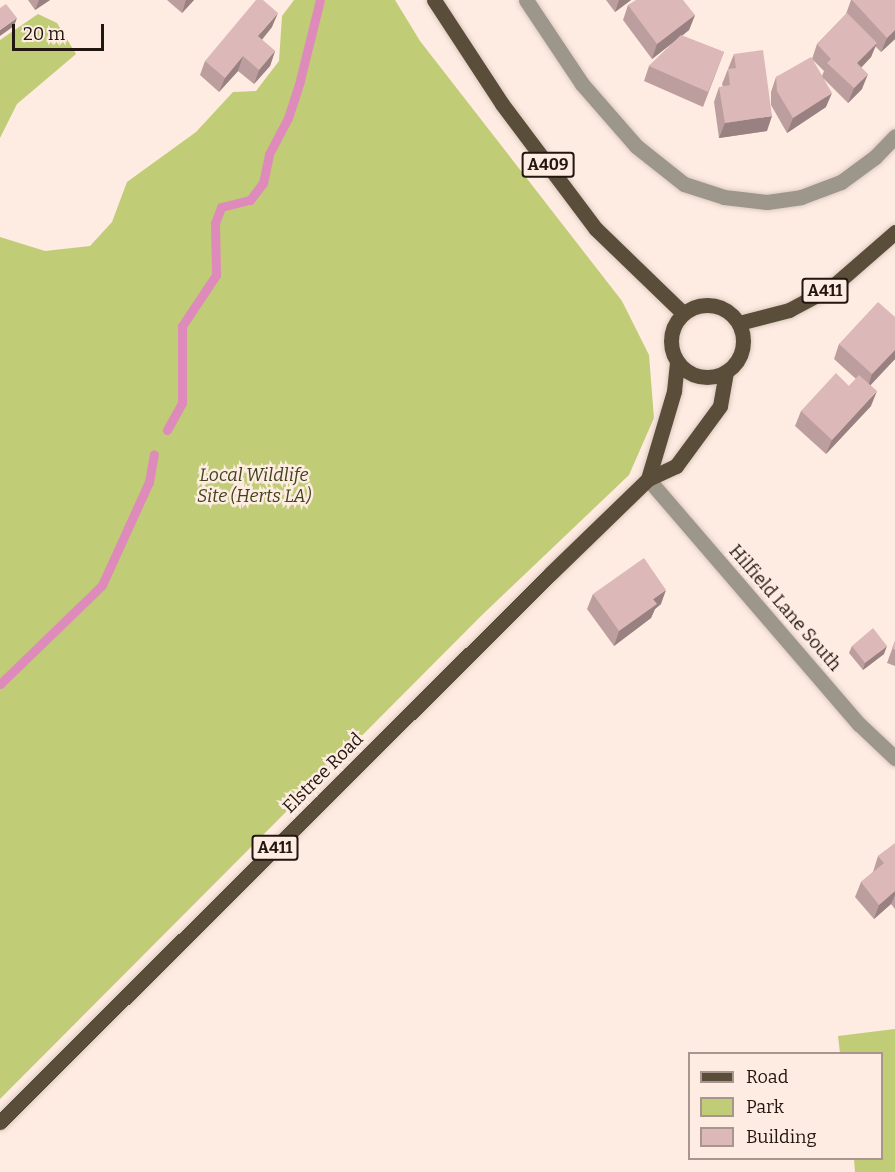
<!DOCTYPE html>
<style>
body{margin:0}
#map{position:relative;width:895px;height:1172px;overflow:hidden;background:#feebe1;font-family:Bitter,serif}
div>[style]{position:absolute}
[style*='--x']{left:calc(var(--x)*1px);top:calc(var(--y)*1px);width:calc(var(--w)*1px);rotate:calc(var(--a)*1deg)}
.green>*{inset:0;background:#c1cc77}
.stream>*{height:9px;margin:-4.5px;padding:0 4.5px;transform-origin:4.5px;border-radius:4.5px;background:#de8aba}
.roads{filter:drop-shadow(0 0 2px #dbc9c0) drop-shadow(0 0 2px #dbc9c0)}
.street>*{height:15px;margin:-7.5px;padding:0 7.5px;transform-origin:7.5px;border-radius:7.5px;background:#9d968a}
.primary>*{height:15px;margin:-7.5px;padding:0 7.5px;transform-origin:7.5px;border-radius:7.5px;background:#5a4e3a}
.primary>.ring{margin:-7.5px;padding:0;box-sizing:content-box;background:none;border:15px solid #5a4e3a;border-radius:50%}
.wall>*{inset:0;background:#bd9e9e}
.shaded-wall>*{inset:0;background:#9a8181}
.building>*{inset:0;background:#dcb8b8}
span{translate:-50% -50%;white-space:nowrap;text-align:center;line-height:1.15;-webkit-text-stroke:5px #feebe1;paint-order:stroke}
.shield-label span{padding:2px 4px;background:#feebe1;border:2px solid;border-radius:4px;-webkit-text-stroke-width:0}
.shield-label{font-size:16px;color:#211610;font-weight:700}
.park-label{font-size:18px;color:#3e431b;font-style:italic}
.street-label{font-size:18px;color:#211610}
.legend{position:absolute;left:688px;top:1052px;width:195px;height:108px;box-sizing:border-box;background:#feebe1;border:2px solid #a6968d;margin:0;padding:8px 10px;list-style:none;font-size:18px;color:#211610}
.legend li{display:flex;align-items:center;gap:12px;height:30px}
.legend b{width:30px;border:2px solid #a6968d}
.scale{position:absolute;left:12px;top:24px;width:92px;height:27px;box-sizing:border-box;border:3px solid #211610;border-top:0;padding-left:8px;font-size:18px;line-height:21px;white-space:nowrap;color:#211610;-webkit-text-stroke:4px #feebe1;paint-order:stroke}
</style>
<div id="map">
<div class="green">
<div style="clip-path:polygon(294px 0,395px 0,420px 41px,622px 301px,649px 355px,654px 418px,629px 475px,481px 616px,0 1099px,0 237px,45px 251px,90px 246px,112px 222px,127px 182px,196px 132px,233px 92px,256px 91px,279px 61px,282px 16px)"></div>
<div style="clip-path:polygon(38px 14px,57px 23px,76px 54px,17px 104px,0 138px,0 40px)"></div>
<div style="clip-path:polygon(895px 1029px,895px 1172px,855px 1172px,854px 1159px,882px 1158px,882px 1054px,840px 1053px,838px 1036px)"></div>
</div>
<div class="stream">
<div style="--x:167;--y:430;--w:31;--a:-61"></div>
<div style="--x:182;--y:403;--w:77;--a:-90"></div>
<div style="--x:182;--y:326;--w:61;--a:-56.3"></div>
<div style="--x:216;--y:275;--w:52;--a:-91.1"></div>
<div style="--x:215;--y:223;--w:17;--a:-69"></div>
<div style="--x:221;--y:207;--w:30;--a:-14"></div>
<div style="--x:250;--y:200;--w:21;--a:-53"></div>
<div style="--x:263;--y:183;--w:30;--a:-78"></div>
<div style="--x:269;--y:154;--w:41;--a:-62.2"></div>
<div style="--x:288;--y:118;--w:40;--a:-72"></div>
<div style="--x:300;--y:80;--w:82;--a:-76"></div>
<div style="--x:0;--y:684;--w:142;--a:-44.1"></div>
<div style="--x:102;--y:585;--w:113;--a:-65.5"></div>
<div style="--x:149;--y:482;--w:28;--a:-80"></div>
</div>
<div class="roads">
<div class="street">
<div style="--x:526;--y:0;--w:101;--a:56.3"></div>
<div style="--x:582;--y:84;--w:82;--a:48.9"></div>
<div style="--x:636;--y:146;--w:61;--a:38.4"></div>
<div style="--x:684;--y:184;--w:42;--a:18"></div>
<div style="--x:724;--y:197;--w:43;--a:6.6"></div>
<div style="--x:767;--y:202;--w:34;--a:-8"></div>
<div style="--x:801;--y:197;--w:43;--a:-20.6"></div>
<div style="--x:841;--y:182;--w:42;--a:-36.3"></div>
<div style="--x:875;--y:157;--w:29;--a:-46"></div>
<div style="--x:648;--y:479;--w:323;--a:49.3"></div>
<div style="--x:859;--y:724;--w:50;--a:43.4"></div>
</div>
<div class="primary">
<div style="--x:434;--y:0;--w:124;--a:56.8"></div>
<div style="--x:502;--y:104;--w:156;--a:53.1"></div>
<div style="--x:596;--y:229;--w:121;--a:44"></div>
<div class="ring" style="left:671px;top:305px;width:57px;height:57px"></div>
<div style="--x:739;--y:323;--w:52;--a:-14.6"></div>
<div style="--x:789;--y:310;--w:49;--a:-28.1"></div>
<div style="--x:832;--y:287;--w:84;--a:-41.1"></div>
<div style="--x:648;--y:479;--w:92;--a:-73.5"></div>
<div style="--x:674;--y:391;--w:29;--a:-84"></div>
<div style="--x:0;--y:1122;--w:776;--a:-44.9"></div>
<div style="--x:550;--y:574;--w:136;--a:-44.1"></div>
<div style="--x:648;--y:479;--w:31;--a:-25"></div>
<div style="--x:676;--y:466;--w:74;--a:-53.7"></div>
<div style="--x:720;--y:406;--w:35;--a:-80"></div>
</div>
</div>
<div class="wall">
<div style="clip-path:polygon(28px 0,50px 0,35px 10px)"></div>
<div style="clip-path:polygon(167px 0,194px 0,182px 13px)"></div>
<div style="clip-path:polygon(606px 0,631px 0,615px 12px)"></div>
<div style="clip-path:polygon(evenodd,851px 0,895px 0,895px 39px,881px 52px,875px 46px,871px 57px,861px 68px,862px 89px,848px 103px,824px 79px,826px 107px,787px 133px,771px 105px,771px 92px,776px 77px,812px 59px,817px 44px,846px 14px,851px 0,812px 59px,824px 71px,822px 76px,812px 59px)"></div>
<div style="clip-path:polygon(628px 5px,695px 15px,689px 30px,682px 36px,724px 52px,703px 107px,644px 81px,649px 66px,676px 40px,652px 59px,623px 20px)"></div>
<div style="clip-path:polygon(272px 27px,262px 40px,275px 51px,270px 66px,254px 84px,238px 71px,219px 92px,200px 75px,205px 61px)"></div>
<div style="clip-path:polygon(734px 54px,767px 131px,719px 138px,714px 102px,719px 87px,723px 87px,722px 84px)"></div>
<div style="clip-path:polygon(895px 317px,895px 359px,870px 385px,871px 406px,826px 454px,795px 426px,801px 411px,849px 386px,856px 379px,834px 359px,839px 344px)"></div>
<div style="clip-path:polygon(593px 594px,661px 604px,655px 609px,651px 618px,614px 646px,587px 609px)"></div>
<div style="clip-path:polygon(895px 641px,895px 666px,887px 663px)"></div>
<div style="clip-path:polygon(852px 646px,884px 654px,863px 670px,849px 653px)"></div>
<div style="clip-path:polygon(895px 844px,895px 909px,891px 904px,874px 919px,855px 897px,861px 882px,873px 872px,878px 856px)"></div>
</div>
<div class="shaded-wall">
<div style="clip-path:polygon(39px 0,50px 0,35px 10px)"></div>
<div style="clip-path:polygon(186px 0,194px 0,182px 13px)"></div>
<div style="clip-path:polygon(619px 0,631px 0,615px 12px)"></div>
<div style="clip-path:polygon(278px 13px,272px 27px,252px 51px,258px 36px)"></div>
<div style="clip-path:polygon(695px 15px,689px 30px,652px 59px,657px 44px)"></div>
<div style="clip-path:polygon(17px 18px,14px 26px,0 36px,0 30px)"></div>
<div style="clip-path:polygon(895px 30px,895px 39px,881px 52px,887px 38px)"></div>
<div style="clip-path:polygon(877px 43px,871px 57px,851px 78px,857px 63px)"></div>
<div style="clip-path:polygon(275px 51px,270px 66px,254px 84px,259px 70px)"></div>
<div style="clip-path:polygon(243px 56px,238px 71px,219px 92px,225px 78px)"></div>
<div style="clip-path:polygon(868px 74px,862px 89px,848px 103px,854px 88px)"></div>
<div style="clip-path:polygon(832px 93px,826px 107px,787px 133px,793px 118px)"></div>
<div style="clip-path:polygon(772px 116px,767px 131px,719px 138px,725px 123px)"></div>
<div style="clip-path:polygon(895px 350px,895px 359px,867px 389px,872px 374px)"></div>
<div style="clip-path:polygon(877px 391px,871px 406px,826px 454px,832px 440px)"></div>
<div style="clip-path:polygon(666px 590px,661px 604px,655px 609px,651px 618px,614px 646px,619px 631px,653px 599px)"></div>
<div style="clip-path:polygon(887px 646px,884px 654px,863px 670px,865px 663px)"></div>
<div style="clip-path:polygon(895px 891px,895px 895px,891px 904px,874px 919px,879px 905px)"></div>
</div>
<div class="building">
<div style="clip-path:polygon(256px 0,263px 0,278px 13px,258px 36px,275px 51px,259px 70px,243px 56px,225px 78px,205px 61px)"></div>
<div style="clip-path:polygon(636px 0,683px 0,695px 15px,657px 44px,628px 5px)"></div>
<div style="clip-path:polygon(852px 0,895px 0,895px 30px,887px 38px)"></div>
<div style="clip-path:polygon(6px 4px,17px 18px,0 30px,0 8px)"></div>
<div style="clip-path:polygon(847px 13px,877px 43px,857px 63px,868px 74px,854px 88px,827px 63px,831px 59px,817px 44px)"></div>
<div style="clip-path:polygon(681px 35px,724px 52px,708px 92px,649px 66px)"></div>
<div style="clip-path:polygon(763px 50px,772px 116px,725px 123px,719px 87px,730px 85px,728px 69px,736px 68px,734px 54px)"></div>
<div style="clip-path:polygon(811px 57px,832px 93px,793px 118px,777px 91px,776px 77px)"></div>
<div style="clip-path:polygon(878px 302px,895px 317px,895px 350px,872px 374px,839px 344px)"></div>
<div style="clip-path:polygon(836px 373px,849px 386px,859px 375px,877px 391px,832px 440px,801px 411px)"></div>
<div style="clip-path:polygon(644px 558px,666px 590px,653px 599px,657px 604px,619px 631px,593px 594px)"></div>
<div style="clip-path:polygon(873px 628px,887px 646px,865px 663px,852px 646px)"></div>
<div style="clip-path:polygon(895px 641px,895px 650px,892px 648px)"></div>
<div style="clip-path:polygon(895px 843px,895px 891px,879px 905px,861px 882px,884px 863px,878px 856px)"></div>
</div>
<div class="shield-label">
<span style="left:548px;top:165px">A409</span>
<span style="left:825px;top:291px">A411</span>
<span style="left:275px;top:848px">A411</span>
</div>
<div class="park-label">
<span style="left:254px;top:486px">Local Wildlife<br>Site (Herts LA)</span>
</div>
<div class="street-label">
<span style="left:785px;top:608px;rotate:49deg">Hilfield Lane South</span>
<span style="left:323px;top:773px;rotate:-45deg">Elstree Road</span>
</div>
<ul class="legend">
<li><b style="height:8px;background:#5a4e3a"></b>Road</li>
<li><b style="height:16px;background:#c1cc77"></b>Park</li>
<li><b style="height:16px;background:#dcb8b8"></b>Building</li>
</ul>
<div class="scale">20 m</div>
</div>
